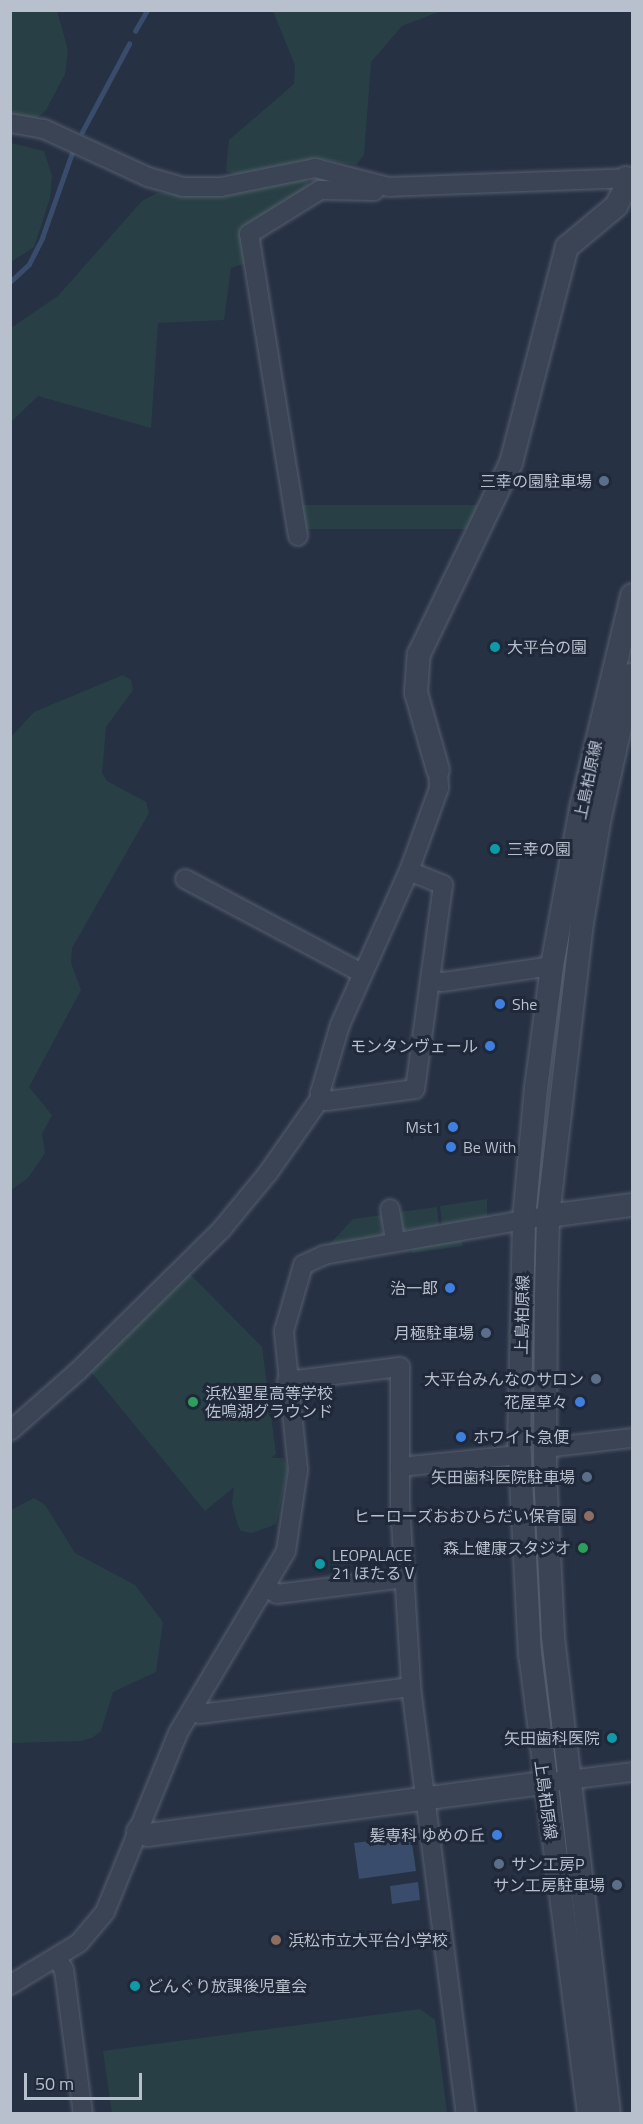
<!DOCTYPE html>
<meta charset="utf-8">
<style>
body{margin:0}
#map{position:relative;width:643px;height:2124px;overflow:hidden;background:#263144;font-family:"Titillium Web","Noto Sans JP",sans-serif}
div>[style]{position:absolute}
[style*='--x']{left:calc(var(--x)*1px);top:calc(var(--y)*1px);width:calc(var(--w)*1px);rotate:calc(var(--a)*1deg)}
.green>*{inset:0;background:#284045}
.water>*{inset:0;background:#394c6c}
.stream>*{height:4.5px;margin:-2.25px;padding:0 2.25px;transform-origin:2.25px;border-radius:2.25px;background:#394c6c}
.roads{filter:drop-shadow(0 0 2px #565f6e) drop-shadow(0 0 2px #565f6e)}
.minor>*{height:18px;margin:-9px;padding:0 9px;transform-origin:9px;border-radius:9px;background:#3b4454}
.tertiary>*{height:22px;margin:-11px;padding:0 11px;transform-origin:11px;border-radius:11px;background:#3b4454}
.dots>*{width:16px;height:16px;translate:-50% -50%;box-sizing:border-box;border:3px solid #1f2939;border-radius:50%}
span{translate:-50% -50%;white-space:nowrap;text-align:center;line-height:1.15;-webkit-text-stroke:6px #1f2939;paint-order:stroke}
.poi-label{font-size:16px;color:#b8bfcd}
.right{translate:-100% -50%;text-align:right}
.left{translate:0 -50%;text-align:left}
.street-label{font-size:16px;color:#b8bfcd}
.frame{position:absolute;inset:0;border:12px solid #b8bfcd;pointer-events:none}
.scale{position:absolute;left:24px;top:2073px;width:118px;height:27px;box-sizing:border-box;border:3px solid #b8bfcd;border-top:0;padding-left:8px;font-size:18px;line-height:21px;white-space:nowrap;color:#b8bfcd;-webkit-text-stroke:4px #1f2939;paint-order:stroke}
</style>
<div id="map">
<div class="green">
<div style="clip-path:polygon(10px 11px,57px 11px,68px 50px,65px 74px,46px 110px,37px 118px,11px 117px)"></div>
<div style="clip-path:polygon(273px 11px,441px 11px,402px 26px,371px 62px,364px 155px,356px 165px,315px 158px,237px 175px,226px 171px,229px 140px,294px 84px,295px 65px)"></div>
<div style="clip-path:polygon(11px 143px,44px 151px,52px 176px,50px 198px,34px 247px,11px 262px)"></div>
<div style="clip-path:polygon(300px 178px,307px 179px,309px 185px,305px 190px,250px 225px,244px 264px,231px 268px,224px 320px,158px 323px,151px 428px,38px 396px,11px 422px,11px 328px,58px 296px,142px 201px,157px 193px,222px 196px)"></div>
<div style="clip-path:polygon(299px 505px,482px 505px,471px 529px,303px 529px)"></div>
<div style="clip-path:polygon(123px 675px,131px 680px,133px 690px,106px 727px,102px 773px,107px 781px,146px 802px,149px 813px,72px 948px,71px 963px,81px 990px,29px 1087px,52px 1115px,42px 1134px,45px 1153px,28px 1178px,11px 1190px,11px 737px,34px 712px)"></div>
<div style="clip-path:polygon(487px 1199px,487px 1217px,442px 1225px,440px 1206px)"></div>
<div style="clip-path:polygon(437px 1207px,439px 1226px,403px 1230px,400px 1212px)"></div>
<div style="clip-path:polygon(382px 1215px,382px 1236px,328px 1246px,353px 1219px)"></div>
<div style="clip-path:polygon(460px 1239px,463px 1246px,412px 1253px,412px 1248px)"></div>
<div style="clip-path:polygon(186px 1270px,262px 1347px,276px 1454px,271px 1458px,283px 1458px,288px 1469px,276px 1524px,252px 1533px,241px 1531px,238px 1526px,232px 1503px,234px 1487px,205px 1511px,88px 1368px)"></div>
<div style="clip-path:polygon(34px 1498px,45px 1505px,75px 1553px,135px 1585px,163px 1622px,156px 1672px,113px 1692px,101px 1731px,92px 1738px,80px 1741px,11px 1743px,11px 1510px)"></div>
<div style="clip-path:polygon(420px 2009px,435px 2020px,447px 2113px,112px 2113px,103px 2051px)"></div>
</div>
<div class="water">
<div style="clip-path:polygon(411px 1836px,416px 1871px,359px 1879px,354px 1843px)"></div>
<div style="clip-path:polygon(418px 1882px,420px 1900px,392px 1904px,390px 1886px)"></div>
</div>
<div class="stream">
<div style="--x:135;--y:31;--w:24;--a:-60"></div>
<div style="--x:82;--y:132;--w:100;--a:-61.9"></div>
<div style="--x:10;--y:282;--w:26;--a:-43"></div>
<div style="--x:29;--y:264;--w:29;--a:-63"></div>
<div style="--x:42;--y:238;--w:90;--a:-70.6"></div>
</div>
<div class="roads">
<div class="minor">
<div style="--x:10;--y:123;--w:35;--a:10"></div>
<div style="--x:44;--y:129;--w:115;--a:24.8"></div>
<div style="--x:148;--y:177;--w:37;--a:16"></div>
<div style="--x:184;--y:187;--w:37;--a:0"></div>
<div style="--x:221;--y:187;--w:96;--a:-11.4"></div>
<div style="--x:315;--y:168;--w:76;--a:14.4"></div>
<div style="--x:389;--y:187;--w:243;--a:-2.1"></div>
<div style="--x:298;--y:536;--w:306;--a:-99.2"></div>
<div style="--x:249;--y:234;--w:84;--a:-31.8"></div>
<div style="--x:320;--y:190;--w:54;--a:1.1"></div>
<div style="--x:374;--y:191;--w:6;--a:-72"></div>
<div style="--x:409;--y:871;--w:37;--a:22"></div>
<div style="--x:443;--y:885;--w:206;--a:97.8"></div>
<div style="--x:415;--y:1089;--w:89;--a:172.2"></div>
<div style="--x:327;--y:1101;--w:11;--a:-131"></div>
<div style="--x:320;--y:1093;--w:71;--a:-73.6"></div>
<div style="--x:340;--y:1025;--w:169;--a:-65.9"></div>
<div style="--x:409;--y:871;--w:88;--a:-70.1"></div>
<div style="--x:439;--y:788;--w:18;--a:-93"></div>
<div style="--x:185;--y:879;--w:200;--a:28"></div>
<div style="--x:430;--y:980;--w:13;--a:9"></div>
<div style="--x:443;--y:982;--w:110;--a:-8.4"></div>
<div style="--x:390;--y:1209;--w:33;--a:81"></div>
<div style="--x:287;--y:1381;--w:114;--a:-7.1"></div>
<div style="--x:400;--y:1367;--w:138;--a:90"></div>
<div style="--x:400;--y:1505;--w:182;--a:86.5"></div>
<div style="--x:411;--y:1687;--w:431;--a:82.7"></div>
<div style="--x:10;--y:1431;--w:89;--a:-41.4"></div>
<div style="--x:77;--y:1372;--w:202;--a:-44.6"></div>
<div style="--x:221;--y:1230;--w:74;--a:-50.5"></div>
<div style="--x:268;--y:1173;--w:94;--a:-55"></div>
<div style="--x:545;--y:1448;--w:88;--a:-6.6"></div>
<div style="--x:400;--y:1467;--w:120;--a:-5.8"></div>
<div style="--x:266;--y:1587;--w:13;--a:32"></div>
<div style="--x:277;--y:1594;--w:129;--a:-7.1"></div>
<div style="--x:192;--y:1710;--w:9;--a:27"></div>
<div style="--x:200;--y:1714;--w:213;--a:-7.3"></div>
<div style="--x:544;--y:1783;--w:89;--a:-7.1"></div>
<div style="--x:57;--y:1958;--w:14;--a:60"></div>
<div style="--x:64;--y:1970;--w:145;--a:82.5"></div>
<div style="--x:10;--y:1985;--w:81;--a:-31.3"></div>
<div style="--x:79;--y:1943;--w:40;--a:-50"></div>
<div style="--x:105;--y:1912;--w:193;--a:-67.8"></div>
<div style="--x:178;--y:1733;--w:212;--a:-59.3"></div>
<div style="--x:286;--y:1551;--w:82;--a:-81.6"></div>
<div style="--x:298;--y:1470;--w:140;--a:-95.8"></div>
<div style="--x:284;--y:1331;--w:69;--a:-73.9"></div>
<div style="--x:303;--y:1265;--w:23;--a:-25"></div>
<div style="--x:324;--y:1255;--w:227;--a:-9.9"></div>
</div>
<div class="tertiary">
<div style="--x:438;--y:770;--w:80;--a:-105.9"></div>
<div style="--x:416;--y:693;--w:39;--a:-86"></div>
<div style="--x:419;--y:654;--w:212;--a:-64.3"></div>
<div style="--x:511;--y:463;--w:223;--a:-75.5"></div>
<div style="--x:567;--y:247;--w:64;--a:-39.9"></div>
<div style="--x:616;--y:206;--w:21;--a:-62"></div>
<div style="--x:626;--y:187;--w:9;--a:-90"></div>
<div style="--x:548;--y:1216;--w:85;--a:-7.5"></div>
<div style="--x:138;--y:1831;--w:11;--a:22"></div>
<div style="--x:148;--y:1835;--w:399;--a:-7.5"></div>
<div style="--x:589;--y:2114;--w:462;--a:-97.3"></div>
<div style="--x:530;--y:1656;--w:214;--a:-92.9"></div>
<div style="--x:519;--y:1442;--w:223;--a:-88.7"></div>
<div style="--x:524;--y:1219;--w:132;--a:-84.8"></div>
<div style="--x:536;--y:1088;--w:123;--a:-82.5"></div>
<div style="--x:552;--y:966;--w:161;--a:-79.6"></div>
<div style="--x:581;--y:808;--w:219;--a:-76.5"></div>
<div style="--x:609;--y:2114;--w:482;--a:-96.7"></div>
<div style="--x:553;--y:1635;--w:161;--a:-92.8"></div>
<div style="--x:545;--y:1474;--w:179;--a:-89.7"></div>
<div style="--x:546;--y:1295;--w:79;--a:-88.5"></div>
<div style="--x:548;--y:1216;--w:295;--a:-83.4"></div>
<div style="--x:582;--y:923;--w:108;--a:-80.4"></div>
<div style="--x:600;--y:817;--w:146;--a:-77.3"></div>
</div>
</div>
<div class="dots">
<div style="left:604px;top:481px;background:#5c6f8a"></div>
<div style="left:495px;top:647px;background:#0f9aa8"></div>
<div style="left:495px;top:849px;background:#0f9aa8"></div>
<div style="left:500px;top:1004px;background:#3f7fe0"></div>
<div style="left:490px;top:1046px;background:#3f7fe0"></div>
<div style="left:453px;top:1127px;background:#3f7fe0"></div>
<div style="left:451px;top:1147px;background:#3f7fe0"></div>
<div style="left:450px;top:1288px;background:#3f7fe0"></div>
<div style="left:486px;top:1333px;background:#5c6f8a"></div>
<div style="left:596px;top:1379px;background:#5c6f8a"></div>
<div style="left:193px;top:1402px;background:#2e9e5b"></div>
<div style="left:580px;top:1402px;background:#3f7fe0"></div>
<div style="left:461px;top:1437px;background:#3f7fe0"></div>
<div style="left:587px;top:1477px;background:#5c6f8a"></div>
<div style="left:589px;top:1516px;background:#8d6e63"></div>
<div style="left:583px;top:1548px;background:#2e9e5b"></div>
<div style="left:320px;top:1564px;background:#0f9aa8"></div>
<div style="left:612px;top:1738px;background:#0f9aa8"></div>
<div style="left:497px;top:1835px;background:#3f7fe0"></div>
<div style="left:499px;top:1864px;background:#5c6f8a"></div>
<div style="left:617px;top:1885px;background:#5c6f8a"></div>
<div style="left:276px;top:1940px;background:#8d6e63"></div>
<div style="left:135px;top:1986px;background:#0f9aa8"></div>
</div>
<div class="poi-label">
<span class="right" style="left:592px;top:481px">三幸の園駐車場</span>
<span class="left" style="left:507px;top:647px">大平台の園</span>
<span class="left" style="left:507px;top:849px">三幸の園</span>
<span class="left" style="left:512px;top:1004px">She</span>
<span class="right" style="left:478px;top:1046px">モンタンヴェール</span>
<span class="right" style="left:441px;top:1127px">Mst1</span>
<span class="left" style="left:463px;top:1147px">Be With</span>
<span class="right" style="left:438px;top:1288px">治一郎</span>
<span class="right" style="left:474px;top:1333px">月極駐車場</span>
<span class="right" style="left:584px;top:1379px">大平台みんなのサロン</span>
<span class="left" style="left:205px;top:1402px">浜松聖星高等学校<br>佐鳴湖グラウンド</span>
<span class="right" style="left:568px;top:1402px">花屋草々</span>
<span class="left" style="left:473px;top:1437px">ホワイト急便</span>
<span class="right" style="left:575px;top:1477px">矢田歯科医院駐車場</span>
<span class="right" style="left:577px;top:1516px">ヒーローズおおひらだい保育園</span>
<span class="right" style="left:571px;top:1548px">森上健康スタジオ</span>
<span class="left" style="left:332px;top:1564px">LEOPALACE<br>21 ほたるⅤ</span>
<span class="right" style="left:600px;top:1738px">矢田歯科医院</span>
<span class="right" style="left:485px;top:1835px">髪専科 ゆめの丘</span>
<span class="left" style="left:511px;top:1864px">サン工房P</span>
<span class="right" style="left:605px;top:1885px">サン工房駐車場</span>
<span class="left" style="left:288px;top:1940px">浜松市立大平台小学校</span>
<span class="left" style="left:147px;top:1986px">どんぐり放課後児童会</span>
</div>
<div class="street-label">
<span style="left:588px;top:780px;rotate:-78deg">上島柏原線</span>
<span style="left:522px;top:1315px;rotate:-89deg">上島柏原線</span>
<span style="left:546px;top:1800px;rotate:82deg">上島柏原線</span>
</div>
<div class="frame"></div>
<div class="scale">50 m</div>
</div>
